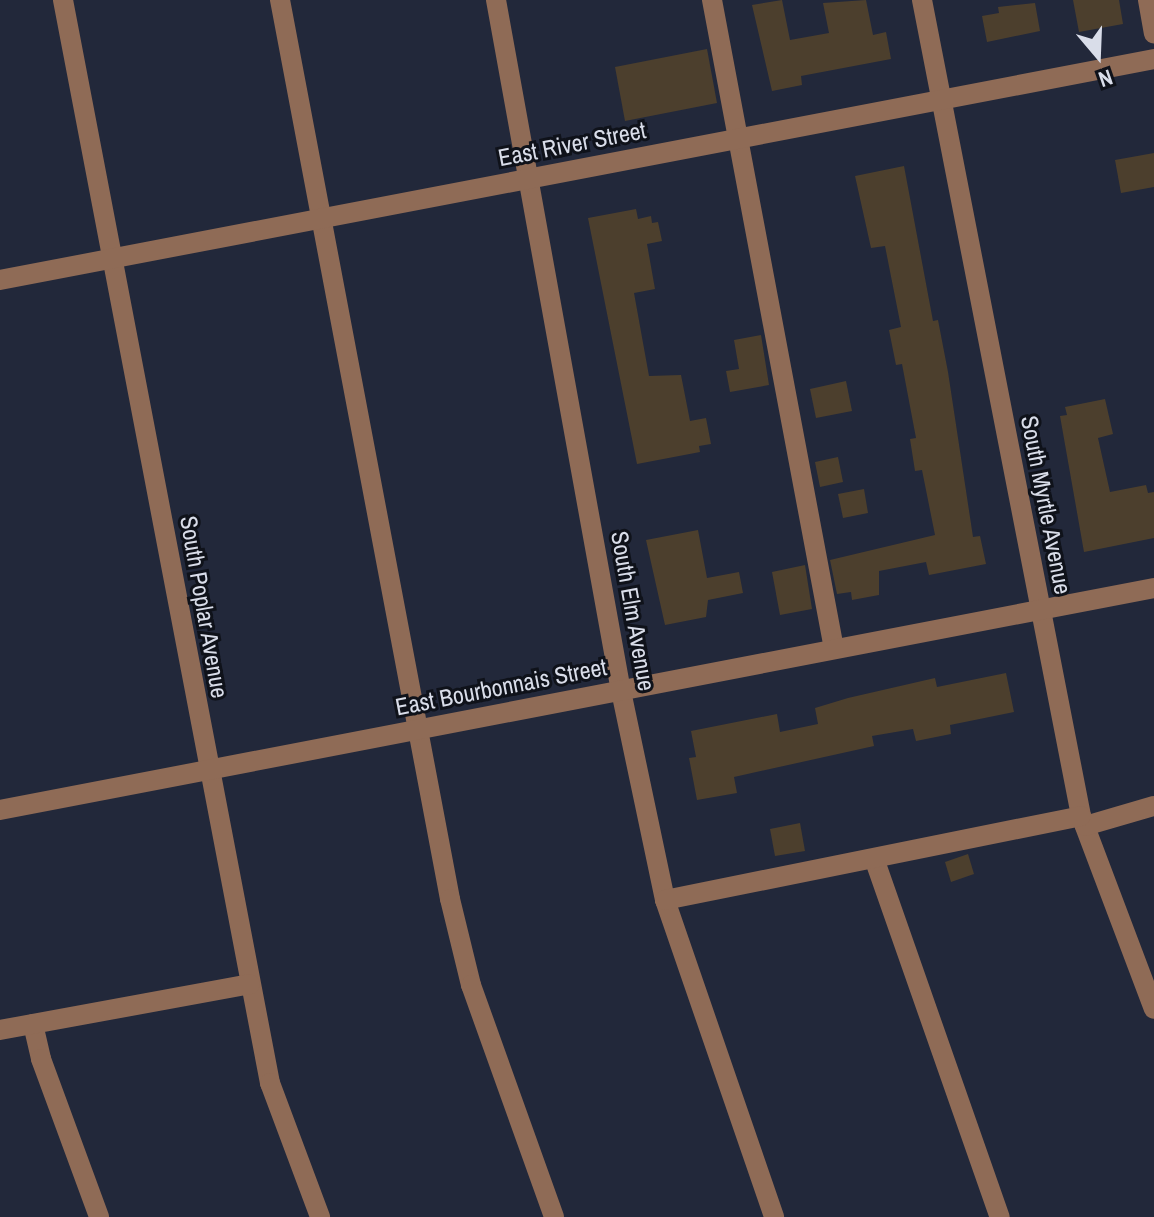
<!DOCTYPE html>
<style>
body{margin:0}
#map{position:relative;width:1154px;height:1217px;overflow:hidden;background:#22283a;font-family:"Archivo Narrow",sans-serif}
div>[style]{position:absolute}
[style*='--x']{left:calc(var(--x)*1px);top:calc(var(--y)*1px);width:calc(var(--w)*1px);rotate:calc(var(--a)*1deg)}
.building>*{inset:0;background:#4c3f2d}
.minor>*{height:20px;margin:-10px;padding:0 10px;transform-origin:10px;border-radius:10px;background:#8f6b56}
span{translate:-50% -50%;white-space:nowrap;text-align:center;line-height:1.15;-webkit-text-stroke:6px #0f121a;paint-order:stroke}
.street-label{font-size:24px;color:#d9dde9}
.north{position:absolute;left:1058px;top:16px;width:80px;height:80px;-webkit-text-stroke:6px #0f121a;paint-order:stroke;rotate:161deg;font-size:22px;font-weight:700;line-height:32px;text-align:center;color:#d9dde9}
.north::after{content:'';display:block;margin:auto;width:28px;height:36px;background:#d9dde9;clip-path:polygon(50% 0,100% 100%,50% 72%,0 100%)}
</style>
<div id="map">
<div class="building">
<div style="clip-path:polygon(782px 0,790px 40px,829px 33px,823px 3px,866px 0,873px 35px,886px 32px,891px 59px,801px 76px,802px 85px,772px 91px,752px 5px)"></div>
<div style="clip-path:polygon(1073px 0,1119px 0,1123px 24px,1079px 32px)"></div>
<div style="clip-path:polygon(1035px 3px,1040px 31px,987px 42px,982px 16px,999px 13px,998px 7px)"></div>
<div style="clip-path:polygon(707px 49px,717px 103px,625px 121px,615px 67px)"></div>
<div style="clip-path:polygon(1154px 153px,1154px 187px,1121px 193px,1115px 160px)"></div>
<div style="clip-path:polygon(904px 166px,933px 321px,938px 320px,948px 372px,973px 537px,980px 536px,986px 564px,929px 575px,926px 562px,879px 571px,879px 595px,852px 600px,851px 592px,837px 594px,830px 560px,935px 535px,922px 470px,915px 471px,910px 439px,916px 438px,902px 364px,896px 365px,889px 330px,901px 327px,885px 246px,871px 248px,855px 176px)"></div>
<div style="clip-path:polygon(636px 209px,638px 219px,651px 216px,652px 223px,658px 222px,662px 241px,647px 244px,655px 289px,634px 293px,649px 376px,681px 375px,690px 421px,706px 418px,711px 444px,699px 446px,700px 452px,637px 464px,588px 218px)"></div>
<div style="clip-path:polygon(761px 335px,769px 385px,730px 392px,726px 371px,739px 369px,734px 340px)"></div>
<div style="clip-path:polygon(846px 381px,852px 411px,816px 418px,810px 389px)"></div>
<div style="clip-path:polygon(1105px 399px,1113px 434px,1098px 438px,1110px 492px,1146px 485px,1148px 493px,1154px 492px,1154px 538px,1084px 552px,1060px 416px,1067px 415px,1065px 407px)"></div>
<div style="clip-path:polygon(838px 457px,843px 482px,820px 487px,815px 462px)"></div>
<div style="clip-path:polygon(864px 489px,868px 513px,843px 518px,838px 494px)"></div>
<div style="clip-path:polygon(698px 530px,707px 578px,739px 572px,743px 593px,708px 600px,706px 617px,665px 625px,646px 540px)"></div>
<div style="clip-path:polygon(805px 565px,812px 609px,780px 615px,772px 572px)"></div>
<div style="clip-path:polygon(1006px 673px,1014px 712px,950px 725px,951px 734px,916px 741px,913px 729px,872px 736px,874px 746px,734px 777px,737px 793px,697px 800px,689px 758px,696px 757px,691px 731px,777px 714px,780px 732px,818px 724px,815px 708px,848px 698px,935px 678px,937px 687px)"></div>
<div style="clip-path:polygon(800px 823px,805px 851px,775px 856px,770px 829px)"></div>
<div style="clip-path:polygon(968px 854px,974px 874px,951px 882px,945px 862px)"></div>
</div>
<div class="minor">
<div style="--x:63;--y:0;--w:1103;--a:79.18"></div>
<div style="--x:270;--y:1083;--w:143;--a:69.5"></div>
<div style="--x:280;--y:0;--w:915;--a:79.29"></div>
<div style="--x:450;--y:899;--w:89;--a:76.3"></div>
<div style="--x:471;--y:985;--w:246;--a:70.3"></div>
<div style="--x:496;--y:0;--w:702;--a:79.75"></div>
<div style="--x:621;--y:691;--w:214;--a:78.1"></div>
<div style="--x:665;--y:900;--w:335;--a:71"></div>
<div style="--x:712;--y:0;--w:660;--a:79.35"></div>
<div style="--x:922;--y:0;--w:831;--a:78.97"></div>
<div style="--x:1081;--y:816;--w:206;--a:69.3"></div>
<div style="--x:1148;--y:0;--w:34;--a:80"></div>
<div style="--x:0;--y:280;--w:1175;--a:-10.84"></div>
<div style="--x:0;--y:810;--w:1175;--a:-10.89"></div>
<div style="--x:1085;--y:826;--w:72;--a:-16.2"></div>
<div style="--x:875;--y:861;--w:377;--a:70.7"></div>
<div style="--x:665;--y:900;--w:424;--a:-11.4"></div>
<div style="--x:33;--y:1024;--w:36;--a:77"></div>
<div style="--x:41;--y:1059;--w:168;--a:69.8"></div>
<div style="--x:0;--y:1030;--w:254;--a:-10.4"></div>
</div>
<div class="street-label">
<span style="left:572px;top:144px;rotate:-11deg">East River Street</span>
<span style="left:1046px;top:505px;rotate:79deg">South Myrtle Avenue</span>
<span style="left:204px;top:607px;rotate:80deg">South Poplar Avenue</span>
<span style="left:633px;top:611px;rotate:80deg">South Elm Avenue</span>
<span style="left:501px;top:687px;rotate:-11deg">East Bourbonnais Street</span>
</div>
<div class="north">N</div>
</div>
